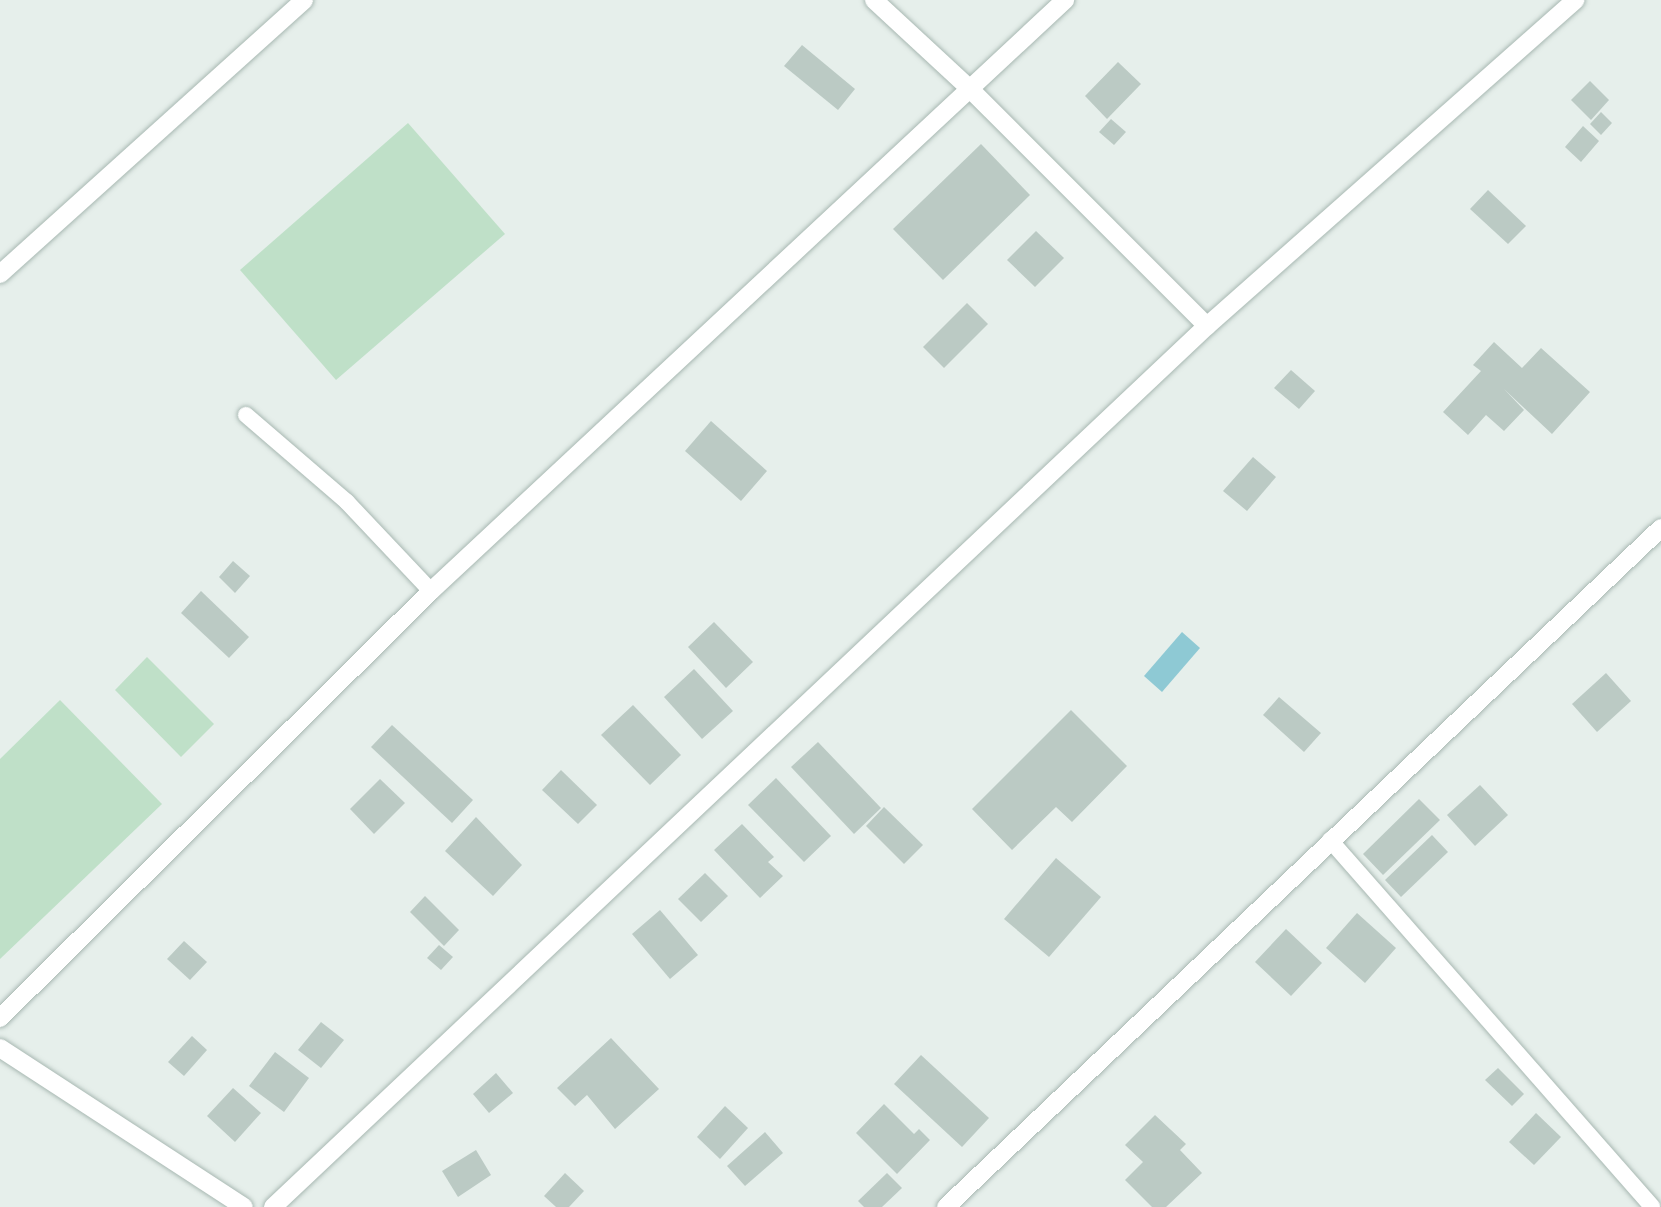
<!DOCTYPE html>
<style>
body{margin:0}
#map{position:relative;width:1661px;height:1207px;overflow:hidden;background:#e6efeb;font-family:Signika,sans-serif}
div>[style]{position:absolute}
[style*='--x']{left:calc(var(--x)*1px);top:calc(var(--y)*1px);width:calc(var(--w)*1px);rotate:calc(var(--a)*1deg)}
.green>*{inset:0;background:#bfe0c8}
.water>*{inset:0;background:#8ec9d4}
.building>*{inset:0;background:#bbcac4}
.roads{filter:drop-shadow(0 0 2px #a8b8b2) drop-shadow(0 0 2px #a8b8b2)}
.lane>*{height:16px;margin:-8px;padding:0 8px;transform-origin:8px;border-radius:8px;background:#fff}
.street>*{height:18px;margin:-9px;padding:0 9px;transform-origin:9px;border-radius:9px;background:#fff}
span{translate:-50% -50%;white-space:nowrap;text-align:center;line-height:1.15;-webkit-text-stroke:5px #f7fbf9;paint-order:stroke}
</style>
<div id="map">
<div class="green">
<div style="clip-path:polygon(408px 123px,505px 234px,336px 380px,240px 270px)"></div>
<div style="clip-path:polygon(147px 657px,214px 724px,181px 757px,115px 690px)"></div>
<div style="clip-path:polygon(60px 700px,162px 804px,0 959px,0 759px)"></div>
</div>
<div class="water">
<div style="clip-path:polygon(1182px 632px,1200px 648px,1162px 692px,1144px 676px)"></div>
</div>
<div class="building">
<div style="clip-path:polygon(802px 45px,855px 89px,838px 110px,784px 66px)"></div>
<div style="clip-path:polygon(1118px 62px,1141px 84px,1107px 119px,1085px 96px)"></div>
<div style="clip-path:polygon(1590px 81px,1609px 100px,1591px 120px,1571px 100px)"></div>
<div style="clip-path:polygon(1601px 112px,1612px 123px,1601px 135px,1590px 124px)"></div>
<div style="clip-path:polygon(1111px 119px,1126px 132px,1114px 145px,1099px 132px)"></div>
<div style="clip-path:polygon(1583px 126px,1599px 141px,1581px 162px,1565px 147px)"></div>
<div style="clip-path:polygon(981px 144px,1030px 195px,943px 280px,893px 229px)"></div>
<div style="clip-path:polygon(1488px 190px,1526px 226px,1508px 244px,1470px 209px)"></div>
<div style="clip-path:polygon(1036px 231px,1064px 258px,1035px 287px,1007px 260px)"></div>
<div style="clip-path:polygon(967px 303px,988px 324px,944px 368px,923px 347px)"></div>
<div style="clip-path:polygon(1494px 342px,1522px 368px,1541px 348px,1590px 392px,1552px 434px,1504px 389px,1524px 410px,1504px 431px,1486px 415px,1468px 435px,1443px 412px,1481px 371px,1473px 365px)"></div>
<div style="clip-path:polygon(1291px 370px,1315px 391px,1299px 409px,1274px 388px)"></div>
<div style="clip-path:polygon(711px 421px,767px 471px,741px 501px,685px 451px)"></div>
<div style="clip-path:polygon(1253px 457px,1276px 477px,1247px 511px,1223px 491px)"></div>
<div style="clip-path:polygon(233px 561px,250px 576px,235px 593px,219px 577px)"></div>
<div style="clip-path:polygon(201px 591px,249px 637px,229px 658px,181px 613px)"></div>
<div style="clip-path:polygon(714px 622px,753px 662px,726px 688px,688px 647px)"></div>
<div style="clip-path:polygon(694px 669px,733px 711px,702px 739px,664px 697px)"></div>
<div style="clip-path:polygon(1606px 673px,1631px 701px,1597px 732px,1572px 704px)"></div>
<div style="clip-path:polygon(1279px 697px,1321px 733px,1304px 752px,1263px 715px)"></div>
<div style="clip-path:polygon(633px 705px,681px 755px,650px 785px,601px 735px)"></div>
<div style="clip-path:polygon(1071px 710px,1127px 766px,1072px 822px,1056px 807px,1012px 850px,972px 809px)"></div>
<div style="clip-path:polygon(392px 725px,473px 800px,452px 823px,371px 747px)"></div>
<div style="clip-path:polygon(818px 742px,881px 808px,854px 834px,791px 767px)"></div>
<div style="clip-path:polygon(561px 770px,597px 805px,578px 824px,542px 790px)"></div>
<div style="clip-path:polygon(776px 778px,831px 836px,804px 862px,748px 805px)"></div>
<div style="clip-path:polygon(380px 779px,405px 803px,374px 834px,350px 809px)"></div>
<div style="clip-path:polygon(1480px 785px,1508px 815px,1475px 846px,1447px 815px)"></div>
<div style="clip-path:polygon(1419px 799px,1440px 820px,1383px 875px,1363px 854px)"></div>
<div style="clip-path:polygon(884px 807px,923px 845px,904px 864px,866px 826px)"></div>
<div style="clip-path:polygon(476px 817px,522px 865px,493px 896px,445px 851px)"></div>
<div style="clip-path:polygon(742px 824px,774px 857px,768px 862px,783px 876px,760px 898px,714px 850px)"></div>
<div style="clip-path:polygon(1432px 835px,1448px 852px,1401px 897px,1385px 880px)"></div>
<div style="clip-path:polygon(1056px 858px,1101px 897px,1049px 957px,1004px 919px)"></div>
<div style="clip-path:polygon(705px 873px,728px 896px,701px 922px,678px 899px)"></div>
<div style="clip-path:polygon(425px 896px,459px 930px,444px 946px,410px 912px)"></div>
<div style="clip-path:polygon(660px 910px,698px 955px,670px 979px,632px 934px)"></div>
<div style="clip-path:polygon(1357px 913px,1396px 948px,1365px 983px,1326px 948px)"></div>
<div style="clip-path:polygon(1286px 929px,1322px 963px,1291px 996px,1255px 962px)"></div>
<div style="clip-path:polygon(184px 941px,207px 962px,190px 980px,167px 959px)"></div>
<div style="clip-path:polygon(439px 945px,453px 957px,441px 970px,427px 958px)"></div>
<div style="clip-path:polygon(321px 1022px,344px 1040px,321px 1068px,298px 1050px)"></div>
<div style="clip-path:polygon(192px 1036px,207px 1050px,184px 1076px,168px 1062px)"></div>
<div style="clip-path:polygon(611px 1038px,659px 1089px,615px 1129px,587px 1095px,575px 1106px,557px 1088px)"></div>
<div style="clip-path:polygon(275px 1052px,309px 1078px,284px 1112px,249px 1086px)"></div>
<div style="clip-path:polygon(921px 1055px,989px 1118px,962px 1147px,894px 1084px)"></div>
<div style="clip-path:polygon(1498px 1068px,1524px 1094px,1512px 1106px,1485px 1080px)"></div>
<div style="clip-path:polygon(496px 1073px,513px 1093px,489px 1113px,473px 1094px)"></div>
<div style="clip-path:polygon(233px 1088px,261px 1113px,235px 1142px,207px 1116px)"></div>
<div style="clip-path:polygon(884px 1104px,914px 1134px,919px 1129px,930px 1140px,897px 1174px,856px 1133px)"></div>
<div style="clip-path:polygon(725px 1106px,748px 1128px,720px 1159px,697px 1137px)"></div>
<div style="clip-path:polygon(1536px 1113px,1561px 1137px,1534px 1165px,1509px 1142px)"></div>
<div style="clip-path:polygon(1155px 1115px,1186px 1144px,1180px 1150px,1202px 1173px,1166px 1207px,1152px 1207px,1125px 1180px,1143px 1162px,1125px 1145px)"></div>
<div style="clip-path:polygon(765px 1132px,783px 1153px,745px 1186px,727px 1166px)"></div>
<div style="clip-path:polygon(476px 1150px,491px 1175px,458px 1197px,442px 1171px)"></div>
<div style="clip-path:polygon(565px 1173px,584px 1191px,569px 1207px,556px 1207px,544px 1196px)"></div>
<div style="clip-path:polygon(887px 1173px,902px 1188px,882px 1207px,864px 1207px,858px 1201px)"></div>
</div>
<div class="roads">
<div class="lane">
<div style="--x:246;--y:415;--w:133;--a:40.7"></div>
<div style="--x:347;--y:502;--w:122;--a:46.7"></div>
<div style="--x:1330;--y:840;--w:488;--a:48.7"></div>
</div>
<div class="street">
<div style="--x:874;--y:0;--w:131;--a:42.8"></div>
<div style="--x:970;--y:89;--w:335;--a:45"></div>
<div style="--x:0;--y:274;--w:409;--a:-42"></div>
<div style="--x:0;--y:1018;--w:607;--a:-44.73"></div>
<div style="--x:431;--y:591;--w:867;--a:-42.99"></div>
<div style="--x:0;--y:1048;--w:291;--a:33.1"></div>
<div style="--x:273;--y:1207;--w:1284;--a:-43.33"></div>
<div style="--x:1207;--y:326;--w:492;--a:-41.5"></div>
<div style="--x:946;--y:1207;--w:986;--a:-43.52"></div>
</div>
</div>
</div>
